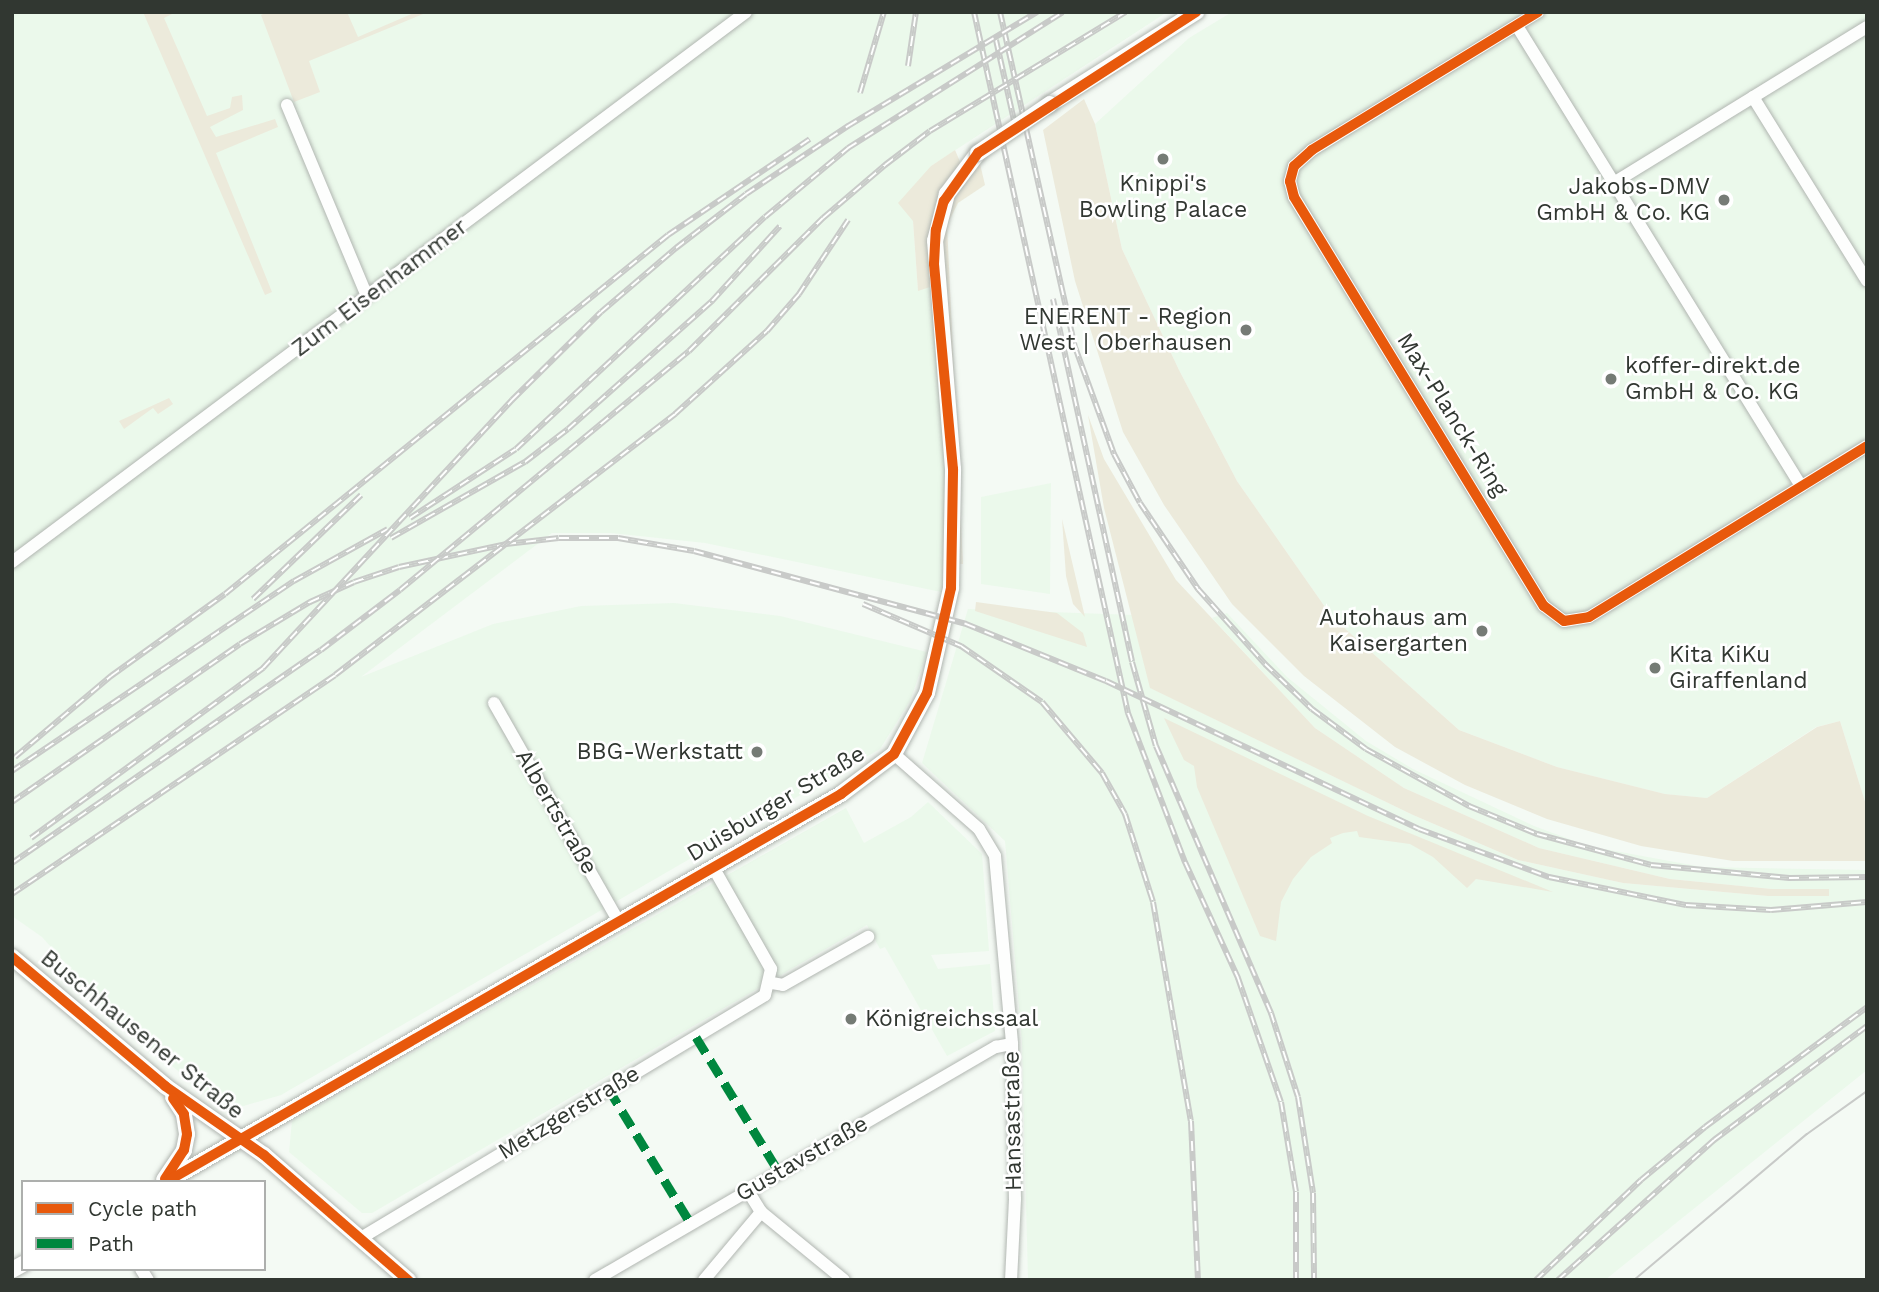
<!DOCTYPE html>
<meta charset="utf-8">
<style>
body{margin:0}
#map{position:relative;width:1879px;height:1292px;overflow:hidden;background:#f4faf4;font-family:"Work Sans",sans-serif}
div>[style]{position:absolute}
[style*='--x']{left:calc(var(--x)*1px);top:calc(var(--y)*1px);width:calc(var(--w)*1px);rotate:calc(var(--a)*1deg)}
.built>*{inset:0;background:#ebf9eb}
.green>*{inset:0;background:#eceadb}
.roads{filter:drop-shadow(0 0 2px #b1b6b1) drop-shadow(0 0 2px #b1b6b1)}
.street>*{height:12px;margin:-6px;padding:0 6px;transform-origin:6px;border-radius:6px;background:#fdfefd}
.secondary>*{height:16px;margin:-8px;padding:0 8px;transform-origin:8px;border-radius:8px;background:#fdfefd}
.tram>*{height:2px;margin:-1px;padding:0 1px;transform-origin:1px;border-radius:1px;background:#c8cac8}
.rail>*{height:6px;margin-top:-3px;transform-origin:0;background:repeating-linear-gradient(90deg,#fff 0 10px,#c8cac8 0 20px);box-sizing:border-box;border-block:2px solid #c8cac8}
.bridges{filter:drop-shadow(0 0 2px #b1b6b1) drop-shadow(0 0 2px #b1b6b1)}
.secondary-bridge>*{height:16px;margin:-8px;padding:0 8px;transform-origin:8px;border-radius:8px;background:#fdfefd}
.quiet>*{height:9px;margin-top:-4.5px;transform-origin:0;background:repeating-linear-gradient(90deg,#00873e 0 18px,transparent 0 27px)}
.cycleway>*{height:10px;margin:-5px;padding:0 5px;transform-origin:5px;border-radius:5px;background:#e8590c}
.dots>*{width:19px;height:19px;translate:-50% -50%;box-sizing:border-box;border:4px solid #fff;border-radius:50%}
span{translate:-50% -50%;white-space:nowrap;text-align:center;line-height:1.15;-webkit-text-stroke:5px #fff;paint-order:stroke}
.poi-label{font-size:23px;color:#313731}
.right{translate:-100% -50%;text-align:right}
.left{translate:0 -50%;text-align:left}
.street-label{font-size:23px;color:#313731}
.frame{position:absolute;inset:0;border:14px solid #313731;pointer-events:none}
.legend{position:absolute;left:21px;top:1180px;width:245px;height:91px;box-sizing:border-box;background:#fff;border:2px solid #adafad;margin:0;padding:9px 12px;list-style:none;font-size:21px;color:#313731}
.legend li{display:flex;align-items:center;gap:14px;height:35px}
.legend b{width:35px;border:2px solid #adafad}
</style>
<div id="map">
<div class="built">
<div style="clip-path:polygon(12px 12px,1167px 12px,931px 166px,913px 221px,918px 290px,933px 286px,948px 443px,946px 593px,705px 543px,611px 533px,552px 533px,361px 677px,493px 624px,581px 606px,674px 603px,780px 616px,927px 652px,910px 701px,880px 749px,281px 1095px,240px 1107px,206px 1094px,115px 1019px,42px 937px,12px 916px)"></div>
<div style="clip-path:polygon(1232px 12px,1867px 12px,1867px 808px,1840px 721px,1816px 727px,1707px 798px,1665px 794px,1557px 767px,1459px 730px,1332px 617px,1237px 481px,1179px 370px,1122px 249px,1095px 124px,1189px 38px)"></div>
<div style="clip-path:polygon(1051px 483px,1050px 594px,981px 584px,981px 497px)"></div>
<div style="clip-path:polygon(968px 609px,1134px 615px,1151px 688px,1413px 815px,1518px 860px,1623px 883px,1768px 896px,1829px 896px,1828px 889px,1772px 889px,1670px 879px,1539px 848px,1404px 788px,1315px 728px,1212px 618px,1227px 613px,1287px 677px,1366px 741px,1413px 769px,1534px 826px,1588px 846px,1702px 867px,1867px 870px,1867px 1070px,1605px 1280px,1028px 1280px,1022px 1043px,1005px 841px,922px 763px)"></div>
<div style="clip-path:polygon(928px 802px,982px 854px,989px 951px,931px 955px,938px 969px,990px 964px,995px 1031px,947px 1056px,885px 947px,880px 949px,867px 925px,372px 1213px,362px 1213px,289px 1152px,292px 1121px,846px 808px,864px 843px,911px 817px)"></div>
</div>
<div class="green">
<div style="clip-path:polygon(143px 12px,176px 12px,164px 18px,207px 116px,230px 108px,232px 97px,242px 95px,243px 110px,210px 127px,216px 137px,275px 119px,278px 127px,216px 153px,272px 292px,265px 295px)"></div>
<div style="clip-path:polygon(267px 12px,347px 12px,358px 37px,416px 12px,428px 12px,309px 61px,320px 92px,294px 102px,261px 15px)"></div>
<div style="clip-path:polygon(1084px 99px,1095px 124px,1122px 249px,1179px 370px,1237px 481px,1332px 617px,1459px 730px,1557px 767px,1665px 794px,1707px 798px,1817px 727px,1840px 721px,1867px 808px,1867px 861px,1733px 861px,1641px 846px,1547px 819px,1465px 785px,1395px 747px,1304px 676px,1232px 604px,1164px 505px,1123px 432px,1075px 281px,1043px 130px)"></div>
<div style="clip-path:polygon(955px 150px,961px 164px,977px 151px,985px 185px,958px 203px,947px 225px,963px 564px,956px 564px,933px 286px,918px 291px,913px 221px,898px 203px,931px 166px)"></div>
<div style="clip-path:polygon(169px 398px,173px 404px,158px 414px,153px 408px,124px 429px,119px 421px)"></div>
<div style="clip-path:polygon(1088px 415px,1104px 459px,1176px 580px,1315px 728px,1404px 788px,1539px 848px,1670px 879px,1772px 889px,1829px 889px,1829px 896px,1768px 896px,1623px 883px,1518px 860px,1413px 815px,1150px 688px,1104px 508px)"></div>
<div style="clip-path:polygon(1062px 519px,1085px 617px,1073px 604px,1066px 576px)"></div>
<div style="clip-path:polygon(976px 602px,1057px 613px,1083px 633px,1087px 647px,975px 611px)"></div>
<div style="clip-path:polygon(1164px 718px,1368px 816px,1553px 892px,1476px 879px,1467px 888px,1433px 857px,1410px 844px,1359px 837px,1357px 831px,1343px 833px,1330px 838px,1332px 843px,1311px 857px,1293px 879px,1281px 902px,1276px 941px,1260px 936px,1197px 787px,1194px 766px,1184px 760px)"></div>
</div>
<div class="roads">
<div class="street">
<div style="--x:1538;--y:12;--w:265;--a:148.6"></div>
<div style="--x:1312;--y:150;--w:24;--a:138"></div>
<div style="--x:1294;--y:166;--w:16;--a:105"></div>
<div style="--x:1290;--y:181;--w:16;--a:76"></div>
<div style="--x:1294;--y:197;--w:479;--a:58.6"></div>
<div style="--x:1544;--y:606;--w:25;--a:37"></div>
<div style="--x:1564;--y:621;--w:25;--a:-9"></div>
<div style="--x:1589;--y:617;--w:326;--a:-31.6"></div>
<div style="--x:1517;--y:26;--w:541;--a:58.31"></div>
<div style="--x:1753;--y:97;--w:216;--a:58.2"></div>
<div style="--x:287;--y:105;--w:207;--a:67.3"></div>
<div style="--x:1615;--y:182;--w:296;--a:-31.6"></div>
<div style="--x:12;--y:562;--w:917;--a:-36.84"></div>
<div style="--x:494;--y:703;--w:252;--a:60.3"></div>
<div style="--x:894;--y:754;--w:113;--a:41.4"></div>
<div style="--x:979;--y:829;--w:31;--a:59"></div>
<div style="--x:995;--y:856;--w:189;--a:84.8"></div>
<div style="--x:1012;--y:1044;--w:155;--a:88.9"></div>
<div style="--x:1015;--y:1199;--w:81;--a:92.8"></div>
<div style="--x:772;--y:983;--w:11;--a:10"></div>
<div style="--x:783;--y:985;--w:98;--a:-29.5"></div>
<div style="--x:748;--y:1191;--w:25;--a:58"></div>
<div style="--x:761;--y:1212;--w:107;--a:39.3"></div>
<div style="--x:361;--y:1238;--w:471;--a:-31"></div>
<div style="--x:765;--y:995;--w:27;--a:-77"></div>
<div style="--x:771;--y:969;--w:117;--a:-119.6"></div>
<div style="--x:141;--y:1269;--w:13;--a:58"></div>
<div style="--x:595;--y:1280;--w:464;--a:-30.2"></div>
<div style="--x:996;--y:1047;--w:16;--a:-11"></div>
<div style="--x:704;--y:1280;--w:89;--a:-50"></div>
</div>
<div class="secondary">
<div style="--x:1050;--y:104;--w:173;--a:-32.2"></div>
<div style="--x:12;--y:957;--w:200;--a:40.1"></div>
<div style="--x:165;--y:1086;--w:121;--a:34.9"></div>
<div style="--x:264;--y:1155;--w:191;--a:41"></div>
<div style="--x:164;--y:1180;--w:36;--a:-56"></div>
<div style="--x:184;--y:1150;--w:16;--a:-79"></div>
<div style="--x:187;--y:1134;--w:20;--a:-99"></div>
<div style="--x:184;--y:1114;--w:20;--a:-123"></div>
<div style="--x:166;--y:1182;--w:779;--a:-29.89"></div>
<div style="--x:841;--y:794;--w:66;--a:-37"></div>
<div style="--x:894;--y:754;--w:69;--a:-61.6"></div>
<div style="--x:927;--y:693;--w:108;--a:-77.1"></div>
<div style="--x:951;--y:588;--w:119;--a:-89"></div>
<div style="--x:953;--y:469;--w:229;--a:-94.5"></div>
<div style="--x:935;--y:241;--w:49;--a:-75.7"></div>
<div style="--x:947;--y:194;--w:51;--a:-52.9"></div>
<div style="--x:12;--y:1270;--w:13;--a:-29"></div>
</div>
</div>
<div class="tram">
<div style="--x:1634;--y:1280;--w:226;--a:-40.2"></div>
<div style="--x:1807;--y:1134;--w:74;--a:-35.6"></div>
</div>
<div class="rail">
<div style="--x:974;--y:12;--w:718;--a:77.61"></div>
<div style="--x:1128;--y:713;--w:160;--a:69.1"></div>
<div style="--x:1185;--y:862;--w:128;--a:65.4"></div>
<div style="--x:1238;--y:978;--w:131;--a:70.9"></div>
<div style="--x:1281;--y:1102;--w:91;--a:80.5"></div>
<div style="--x:1296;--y:1192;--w:88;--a:90"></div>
<div style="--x:1000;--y:12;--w:343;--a:77.4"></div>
<div style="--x:1075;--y:347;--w:114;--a:70"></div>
<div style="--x:1114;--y:454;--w:55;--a:62"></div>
<div style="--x:1140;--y:503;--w:104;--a:56"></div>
<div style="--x:1198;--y:589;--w:101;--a:48.2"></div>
<div style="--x:1265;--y:664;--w:65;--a:43.8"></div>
<div style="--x:1312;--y:709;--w:67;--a:36.5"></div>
<div style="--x:1366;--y:749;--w:118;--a:29"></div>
<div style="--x:1469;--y:806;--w:74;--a:22.4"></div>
<div style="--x:1537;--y:834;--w:118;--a:15.2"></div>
<div style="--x:1651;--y:865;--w:139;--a:5.4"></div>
<div style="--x:1789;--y:878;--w:78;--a:-0.7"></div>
<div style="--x:996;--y:40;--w:87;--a:77.4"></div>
<div style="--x:908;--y:66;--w:55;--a:-81.6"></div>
<div style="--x:860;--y:93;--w:84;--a:-73.5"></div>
<div style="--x:1053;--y:299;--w:371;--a:77.7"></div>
<div style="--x:1132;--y:662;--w:87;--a:74.1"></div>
<div style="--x:1156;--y:746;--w:291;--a:66.7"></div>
<div style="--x:1271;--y:1013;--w:88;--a:72.2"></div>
<div style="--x:1298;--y:1097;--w:97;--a:81.1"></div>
<div style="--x:1313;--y:1193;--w:87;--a:89.3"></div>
<div style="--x:410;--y:518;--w:126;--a:-33.1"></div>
<div style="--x:516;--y:449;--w:340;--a:-43"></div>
<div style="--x:765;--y:217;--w:108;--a:-39.7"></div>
<div style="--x:848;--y:148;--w:254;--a:-32.3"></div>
<div style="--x:391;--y:538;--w:154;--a:-29.6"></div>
<div style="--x:525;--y:462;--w:54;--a:-37.5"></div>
<div style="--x:568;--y:429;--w:193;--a:-41.6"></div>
<div style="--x:712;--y:301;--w:101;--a:-47.8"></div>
<div style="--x:253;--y:599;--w:150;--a:-43.9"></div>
<div style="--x:863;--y:604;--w:107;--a:23.2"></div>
<div style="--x:961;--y:646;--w:98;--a:34.7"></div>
<div style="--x:1042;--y:702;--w:93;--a:49.8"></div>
<div style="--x:1102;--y:773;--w:47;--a:60.7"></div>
<div style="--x:1125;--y:814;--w:92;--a:72.3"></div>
<div style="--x:1153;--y:902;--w:222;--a:80.2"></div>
<div style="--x:1191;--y:1121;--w:159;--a:87.5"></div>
<div style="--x:15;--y:757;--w:126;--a:-40.2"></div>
<div style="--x:111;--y:676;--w:140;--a:-35.7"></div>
<div style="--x:225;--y:594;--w:570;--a:-39.02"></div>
<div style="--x:668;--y:235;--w:171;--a:-34.1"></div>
<div style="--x:12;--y:771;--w:340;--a:-34"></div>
<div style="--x:294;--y:581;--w:107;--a:-29"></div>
<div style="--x:12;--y:802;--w:277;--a:-34.7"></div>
<div style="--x:240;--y:644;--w:82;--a:-31"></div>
<div style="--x:310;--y:602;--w:48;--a:-24.4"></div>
<div style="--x:354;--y:582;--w:47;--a:-18.4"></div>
<div style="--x:399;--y:567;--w:109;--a:-12.1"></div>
<div style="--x:506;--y:544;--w:53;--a:-6.5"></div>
<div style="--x:559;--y:538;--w:59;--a:0"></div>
<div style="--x:618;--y:538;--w:77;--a:9.7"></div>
<div style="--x:694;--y:551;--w:282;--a:15"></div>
<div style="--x:966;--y:624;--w:151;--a:22.2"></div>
<div style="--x:1106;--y:681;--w:346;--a:25.3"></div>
<div style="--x:1419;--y:829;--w:139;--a:20.3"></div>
<div style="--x:1549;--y:877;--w:140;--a:11.6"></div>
<div style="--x:1686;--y:905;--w:85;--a:3.4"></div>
<div style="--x:1771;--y:910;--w:96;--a:-4.8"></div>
<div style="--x:31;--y:838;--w:288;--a:-36.2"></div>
<div style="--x:263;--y:668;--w:366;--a:-47.1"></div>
<div style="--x:512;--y:400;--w:125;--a:-44.7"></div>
<div style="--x:601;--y:312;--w:99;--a:-40.5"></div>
<div style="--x:676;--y:248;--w:88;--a:-37.6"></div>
<div style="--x:746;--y:194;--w:123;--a:-33.7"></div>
<div style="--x:848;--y:126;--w:221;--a:-31.1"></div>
<div style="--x:12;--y:863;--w:375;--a:-34.6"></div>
<div style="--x:321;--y:650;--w:99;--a:-37.2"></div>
<div style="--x:400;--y:590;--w:375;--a:-39.6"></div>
<div style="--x:689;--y:351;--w:189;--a:-44.8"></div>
<div style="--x:823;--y:218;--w:82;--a:-40.5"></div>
<div style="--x:885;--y:165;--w:56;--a:-37.1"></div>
<div style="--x:930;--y:131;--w:229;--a:-31.3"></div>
<div style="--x:12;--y:894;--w:390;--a:-34.1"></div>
<div style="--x:335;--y:675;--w:429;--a:-37.5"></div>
<div style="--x:675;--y:414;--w:124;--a:-42.1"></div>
<div style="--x:767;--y:331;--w:49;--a:-49.1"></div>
<div style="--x:799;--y:294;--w:89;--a:-56.5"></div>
<div style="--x:1536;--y:1280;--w:145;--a:-43.6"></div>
<div style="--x:1641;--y:1180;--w:83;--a:-39.6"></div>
<div style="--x:1705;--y:1127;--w:202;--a:-36.5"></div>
<div style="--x:1558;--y:1280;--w:210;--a:-41.9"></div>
<div style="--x:1714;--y:1140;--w:191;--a:-36.7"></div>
</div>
<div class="bridges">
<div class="secondary-bridge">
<div style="--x:978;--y:153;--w:87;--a:-34.2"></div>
</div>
</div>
<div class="quiet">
<div style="--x:696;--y:1037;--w:158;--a:58.4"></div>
<div style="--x:608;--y:1088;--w:159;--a:58.6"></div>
</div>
<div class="cycleway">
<div style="--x:1538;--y:12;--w:265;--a:148.6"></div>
<div style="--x:1312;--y:150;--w:24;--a:138"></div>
<div style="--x:1294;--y:166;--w:16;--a:105"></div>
<div style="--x:1290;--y:181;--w:16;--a:76"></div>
<div style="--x:1294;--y:197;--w:479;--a:58.6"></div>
<div style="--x:1544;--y:606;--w:25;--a:37"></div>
<div style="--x:1564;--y:621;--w:25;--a:-9"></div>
<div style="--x:1589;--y:617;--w:326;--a:-31.6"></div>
<div style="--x:12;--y:957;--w:200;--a:40.1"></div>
<div style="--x:165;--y:1086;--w:121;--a:34.9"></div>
<div style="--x:264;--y:1155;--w:191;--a:41"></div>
<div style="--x:165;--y:1179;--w:35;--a:-57"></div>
<div style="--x:184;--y:1150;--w:16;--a:-79"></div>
<div style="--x:187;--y:1134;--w:20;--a:-99"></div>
<div style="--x:184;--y:1114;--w:19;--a:-125"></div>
<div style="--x:166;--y:1182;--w:779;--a:-29.89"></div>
<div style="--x:841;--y:794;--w:66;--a:-37"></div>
<div style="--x:894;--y:754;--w:69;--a:-61.6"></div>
<div style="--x:927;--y:693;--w:108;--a:-77.1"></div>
<div style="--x:951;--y:588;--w:119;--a:-89"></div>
<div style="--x:953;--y:469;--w:206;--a:-95.3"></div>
<div style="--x:934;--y:264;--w:34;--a:-87"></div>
<div style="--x:936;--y:230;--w:30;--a:-75"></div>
<div style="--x:944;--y:201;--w:59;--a:-54.7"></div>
<div style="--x:978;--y:153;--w:260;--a:-32.9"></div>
</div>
<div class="dots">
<div style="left:1163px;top:159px;background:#757b75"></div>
<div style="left:1724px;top:200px;background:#757b75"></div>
<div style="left:1246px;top:330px;background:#757b75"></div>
<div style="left:1611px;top:379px;background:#757b75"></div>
<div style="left:1482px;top:631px;background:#757b75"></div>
<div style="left:1655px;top:668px;background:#757b75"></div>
<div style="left:757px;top:752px;background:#757b75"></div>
<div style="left:851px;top:1019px;background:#757b75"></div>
</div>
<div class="poi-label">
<span style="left:1163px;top:197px">Knippi's<br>Bowling Palace</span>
<span class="right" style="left:1710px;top:200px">Jakobs-DMV<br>GmbH &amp; Co. KG</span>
<span class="right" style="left:1232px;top:330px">ENERENT - Region<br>West | Oberhausen</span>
<span class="left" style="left:1625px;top:379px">koffer-direkt.de<br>GmbH &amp; Co. KG</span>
<span class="right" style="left:1468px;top:631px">Autohaus am<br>Kaisergarten</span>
<span class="left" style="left:1669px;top:668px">Kita KiKu<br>Giraffenland</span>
<span class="right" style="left:743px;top:752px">BBG-Werkstatt</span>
<span class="left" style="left:865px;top:1019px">Königreichssaal</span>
</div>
<div class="street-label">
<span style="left:380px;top:288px;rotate:-37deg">Zum Eisenhammer</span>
<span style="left:1452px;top:415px;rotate:58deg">Max-Planck-Ring</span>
<span style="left:776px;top:804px;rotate:-31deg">Duisburger Straße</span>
<span style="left:556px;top:812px;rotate:60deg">Albertstraße</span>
<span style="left:142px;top:1035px;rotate:39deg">Buschhausener Straße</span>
<span style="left:569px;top:1113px;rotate:-31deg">Metzgerstraße</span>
<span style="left:1013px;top:1121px;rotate:-91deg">Hansastraße</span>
<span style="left:802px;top:1159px;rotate:-30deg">Gustavstraße</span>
</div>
<div class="frame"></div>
<ul class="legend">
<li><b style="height:9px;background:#e8590c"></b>Cycle path</li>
<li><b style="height:9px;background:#00873e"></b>Path</li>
</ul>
</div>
